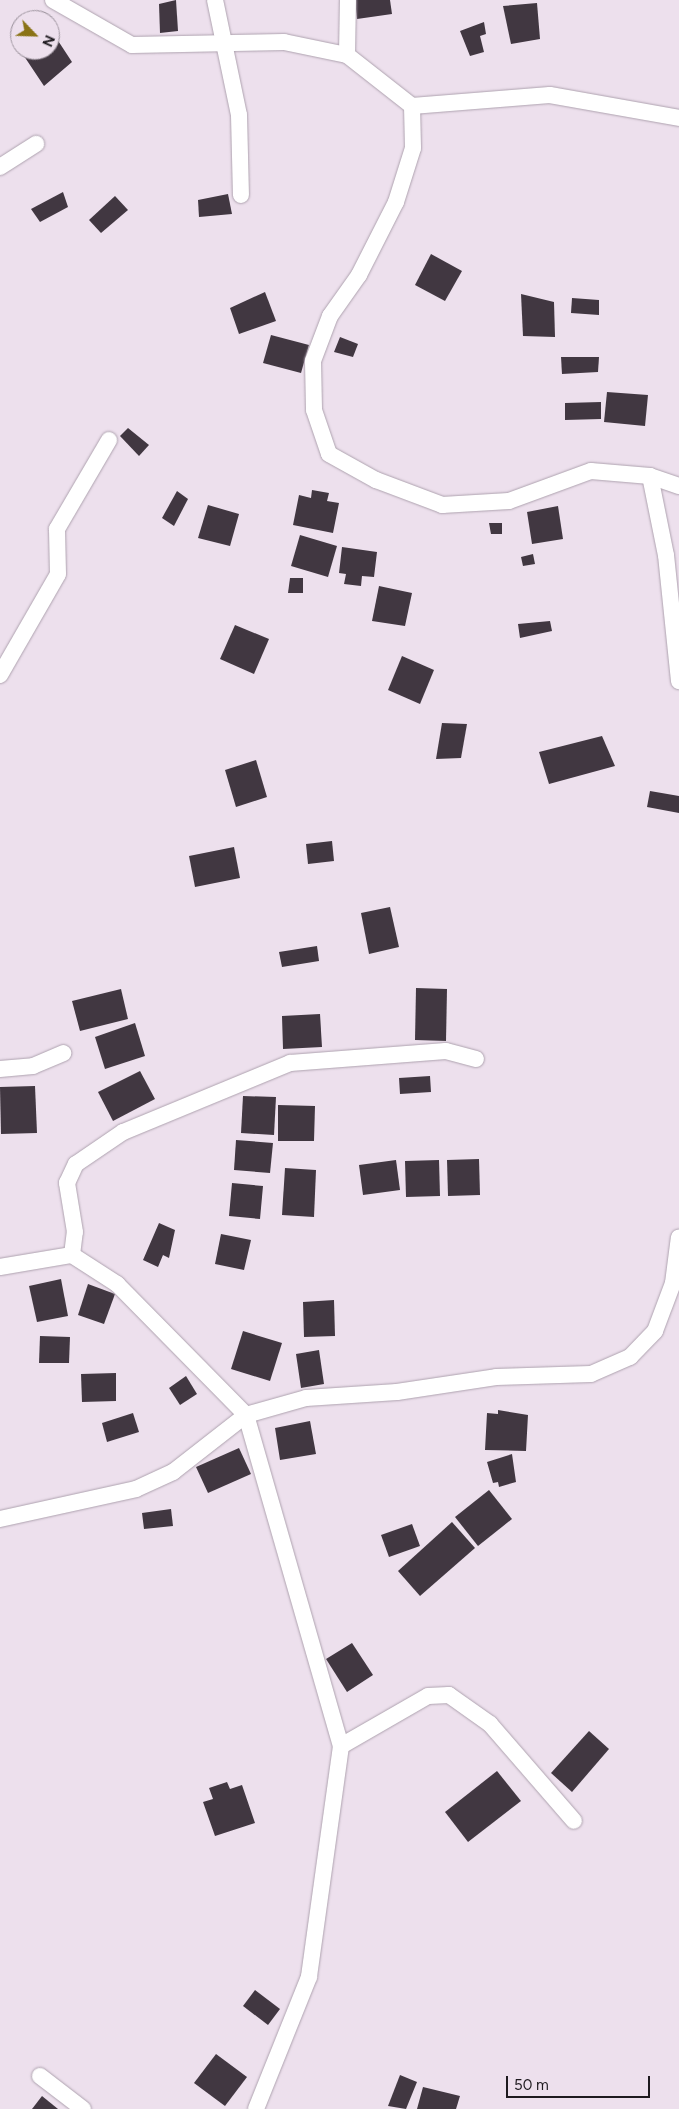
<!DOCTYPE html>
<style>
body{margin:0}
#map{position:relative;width:679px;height:2109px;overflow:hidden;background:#ede0ed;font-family:Figtree,sans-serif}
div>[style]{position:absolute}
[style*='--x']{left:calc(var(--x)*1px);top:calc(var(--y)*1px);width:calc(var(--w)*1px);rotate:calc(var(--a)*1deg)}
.building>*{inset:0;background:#413741}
.roads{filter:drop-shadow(0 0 1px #aea2af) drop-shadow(0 0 1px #aea2af)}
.street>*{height:16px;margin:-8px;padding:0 8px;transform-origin:8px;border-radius:8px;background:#fff}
span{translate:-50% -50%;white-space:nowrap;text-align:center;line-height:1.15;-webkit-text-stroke:5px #ede0ed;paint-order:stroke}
.north{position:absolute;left:10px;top:10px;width:50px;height:50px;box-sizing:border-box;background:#ede0ed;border:1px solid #9a919b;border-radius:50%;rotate:114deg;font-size:14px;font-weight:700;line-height:20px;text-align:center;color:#1e1a1f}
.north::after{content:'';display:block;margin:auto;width:18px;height:22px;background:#8a7316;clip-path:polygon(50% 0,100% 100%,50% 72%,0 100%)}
.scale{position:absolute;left:506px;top:2076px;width:144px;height:22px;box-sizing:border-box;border:2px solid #1e1a1f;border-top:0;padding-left:6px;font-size:15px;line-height:18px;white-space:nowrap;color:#1e1a1f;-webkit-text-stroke:4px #ede0ed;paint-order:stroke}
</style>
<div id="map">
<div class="building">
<div style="clip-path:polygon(176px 0,178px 31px,160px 33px,159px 4px)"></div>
<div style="clip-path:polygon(355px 0,390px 0,392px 14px,357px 19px)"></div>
<div style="clip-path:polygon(537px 3px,540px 39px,511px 44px,503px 6px)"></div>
<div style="clip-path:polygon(484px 22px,486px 34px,480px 36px,484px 52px,470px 56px,460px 31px)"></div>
<div style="clip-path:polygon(51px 30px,72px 62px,44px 86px,20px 50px,50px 50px)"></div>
<div style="clip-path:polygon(63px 192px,68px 207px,40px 222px,31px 209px)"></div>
<div style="clip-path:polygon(228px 194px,232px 214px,199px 217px,198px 200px)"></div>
<div style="clip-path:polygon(115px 196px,128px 210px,101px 233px,89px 220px)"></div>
<div style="clip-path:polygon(431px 254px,462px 271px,445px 301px,415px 285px)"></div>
<div style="clip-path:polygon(265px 292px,276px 321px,239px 334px,230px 308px)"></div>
<div style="clip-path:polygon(521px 294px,554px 302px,555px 337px,523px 336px)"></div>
<div style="clip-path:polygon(572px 298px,599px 300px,599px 315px,571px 313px)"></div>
<div style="clip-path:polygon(271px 335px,309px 345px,301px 373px,263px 363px)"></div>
<div style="clip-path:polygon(340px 337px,358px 344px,353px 357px,334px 352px)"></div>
<div style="clip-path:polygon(561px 357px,599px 357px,598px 372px,562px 374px)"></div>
<div style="clip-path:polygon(607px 392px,648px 395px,645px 426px,604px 422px)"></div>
<div style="clip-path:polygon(601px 402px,601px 419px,565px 420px,565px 403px)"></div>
<div style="clip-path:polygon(128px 428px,149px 445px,139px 456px,120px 436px)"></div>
<div style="clip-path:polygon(312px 490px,329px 493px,327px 501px,339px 503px,333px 533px,293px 525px,299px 495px,311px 498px)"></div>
<div style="clip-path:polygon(177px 491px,188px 499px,174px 526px,162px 518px)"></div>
<div style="clip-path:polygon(208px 505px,239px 514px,230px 546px,198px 538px)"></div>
<div style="clip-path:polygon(558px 506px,563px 539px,532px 544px,527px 512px)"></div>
<div style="clip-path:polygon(489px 523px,502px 523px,502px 534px,491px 534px)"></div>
<div style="clip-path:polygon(300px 535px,337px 546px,328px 577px,291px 566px)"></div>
<div style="clip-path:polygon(342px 547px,377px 552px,374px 577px,362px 576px,361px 586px,344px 584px,346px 574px,339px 573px)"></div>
<div style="clip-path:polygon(533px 554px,535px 564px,523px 566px,521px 557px)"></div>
<div style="clip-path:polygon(290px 578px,303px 578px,303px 593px,288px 593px)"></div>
<div style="clip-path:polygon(379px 586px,412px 593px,405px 626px,372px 621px)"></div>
<div style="clip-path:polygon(550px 621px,552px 631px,520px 638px,518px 624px)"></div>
<div style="clip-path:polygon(235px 625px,269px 639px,254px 674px,220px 659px)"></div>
<div style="clip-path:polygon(402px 656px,434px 670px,420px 704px,388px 690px)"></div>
<div style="clip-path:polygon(442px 723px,467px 724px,461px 758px,436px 759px)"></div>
<div style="clip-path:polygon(602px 736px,615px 766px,549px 784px,539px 752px)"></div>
<div style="clip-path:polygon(256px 760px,267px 797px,236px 807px,225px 770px)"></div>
<div style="clip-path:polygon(650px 791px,679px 796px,679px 813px,647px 807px)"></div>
<div style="clip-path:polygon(332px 841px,334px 861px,308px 864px,306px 844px)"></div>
<div style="clip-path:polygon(234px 847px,240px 878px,195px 887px,189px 856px)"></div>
<div style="clip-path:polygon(390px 907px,399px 947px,369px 954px,361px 913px)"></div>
<div style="clip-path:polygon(317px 946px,319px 961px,282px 967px,279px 952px)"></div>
<div style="clip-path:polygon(416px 988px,447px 989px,446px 1041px,415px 1040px)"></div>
<div style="clip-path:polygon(121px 989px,128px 1019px,80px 1031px,72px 1001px)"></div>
<div style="clip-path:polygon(320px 1014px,322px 1047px,283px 1049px,282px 1016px)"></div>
<div style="clip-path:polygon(135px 1023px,145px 1056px,105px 1069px,95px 1037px)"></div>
<div style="clip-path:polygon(140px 1071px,155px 1099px,113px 1121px,98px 1092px)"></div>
<div style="clip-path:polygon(430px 1076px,431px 1092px,400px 1094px,399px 1078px)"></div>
<div style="clip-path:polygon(35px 1086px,37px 1133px,1px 1134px,0 1087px)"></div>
<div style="clip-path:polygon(243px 1096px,276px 1097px,274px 1135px,241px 1133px)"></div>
<div style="clip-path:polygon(278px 1105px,315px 1106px,314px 1141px,278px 1141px)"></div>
<div style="clip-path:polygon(236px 1140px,273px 1143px,270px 1173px,234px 1170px)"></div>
<div style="clip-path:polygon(479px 1159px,480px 1195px,448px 1196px,447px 1160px)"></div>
<div style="clip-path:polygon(396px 1160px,400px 1190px,363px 1195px,359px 1165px)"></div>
<div style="clip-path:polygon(439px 1160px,440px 1196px,406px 1197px,405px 1161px)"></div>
<div style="clip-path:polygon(285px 1168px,316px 1170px,314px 1217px,282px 1215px)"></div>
<div style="clip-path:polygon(232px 1183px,263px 1186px,260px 1219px,229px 1216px)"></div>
<div style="clip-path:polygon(159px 1223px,175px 1230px,169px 1258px,163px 1255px,158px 1267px,143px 1260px)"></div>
<div style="clip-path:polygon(221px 1234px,251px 1240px,244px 1270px,215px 1264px)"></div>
<div style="clip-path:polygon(61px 1279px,68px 1316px,37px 1322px,29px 1286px)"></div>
<div style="clip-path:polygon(88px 1284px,115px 1294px,104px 1324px,78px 1315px)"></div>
<div style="clip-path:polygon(334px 1300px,335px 1336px,304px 1337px,303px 1302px)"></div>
<div style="clip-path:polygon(243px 1331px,282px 1343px,270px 1381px,231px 1369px)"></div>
<div style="clip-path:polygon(40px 1336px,70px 1337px,69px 1363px,39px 1363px)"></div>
<div style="clip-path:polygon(319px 1350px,324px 1384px,301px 1388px,296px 1354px)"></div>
<div style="clip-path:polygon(116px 1373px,116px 1401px,82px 1402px,81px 1374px)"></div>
<div style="clip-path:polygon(186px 1376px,197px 1394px,180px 1405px,169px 1388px)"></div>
<div style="clip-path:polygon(498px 1410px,528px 1415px,526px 1451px,485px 1450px,487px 1413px,498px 1414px)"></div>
<div style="clip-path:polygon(133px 1413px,139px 1432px,107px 1442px,102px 1423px)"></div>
<div style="clip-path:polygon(310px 1421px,316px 1454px,280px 1460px,275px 1428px)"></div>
<div style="clip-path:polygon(239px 1448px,251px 1474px,208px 1493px,196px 1467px)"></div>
<div style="clip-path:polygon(512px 1454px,516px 1482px,499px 1487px,498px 1482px,493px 1483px,487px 1462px)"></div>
<div style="clip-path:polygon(489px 1490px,512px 1519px,478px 1546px,455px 1517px)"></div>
<div style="clip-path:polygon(171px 1509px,173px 1526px,144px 1529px,142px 1513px)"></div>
<div style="clip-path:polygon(452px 1522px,475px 1548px,420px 1596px,398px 1571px)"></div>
<div style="clip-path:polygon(412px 1524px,420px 1546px,389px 1557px,381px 1535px)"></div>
<div style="clip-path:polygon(352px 1643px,373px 1675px,347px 1692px,326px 1659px)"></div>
<div style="clip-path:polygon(589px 1731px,609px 1749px,572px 1792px,551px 1773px)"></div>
<div style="clip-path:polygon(497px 1771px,521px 1801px,468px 1842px,445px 1812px)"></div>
<div style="clip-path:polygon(227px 1782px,230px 1789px,242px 1785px,255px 1823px,215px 1836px,203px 1802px,213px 1799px,209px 1788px)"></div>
<div style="clip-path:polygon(255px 1990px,280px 2009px,268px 2025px,243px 2006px)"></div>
<div style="clip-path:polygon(216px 2054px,247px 2077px,225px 2106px,194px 2083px)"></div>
<div style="clip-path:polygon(400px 2075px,417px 2082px,406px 2109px,388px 2106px)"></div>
<div style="clip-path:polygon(423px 2087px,460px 2096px,456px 2109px,417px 2109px)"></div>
<div style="clip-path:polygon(42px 2096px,58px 2109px,32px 2109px)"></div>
</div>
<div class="roads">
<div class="street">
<div style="--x:53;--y:0;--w:91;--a:29.7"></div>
<div style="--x:132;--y:45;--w:152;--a:-1.1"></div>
<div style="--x:284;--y:42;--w:64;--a:11.7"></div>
<div style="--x:347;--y:55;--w:83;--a:38.1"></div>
<div style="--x:412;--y:106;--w:42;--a:88.6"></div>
<div style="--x:413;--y:148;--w:57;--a:107.5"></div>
<div style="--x:396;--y:202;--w:82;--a:116.9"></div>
<div style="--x:359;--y:275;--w:50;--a:125.3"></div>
<div style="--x:330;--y:316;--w:48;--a:110.7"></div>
<div style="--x:313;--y:361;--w:49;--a:88.8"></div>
<div style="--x:314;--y:410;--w:46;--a:71.2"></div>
<div style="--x:329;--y:454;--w:54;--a:29"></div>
<div style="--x:376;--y:480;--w:71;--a:20.7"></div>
<div style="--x:442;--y:505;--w:67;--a:-3.4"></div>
<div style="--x:509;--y:501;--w:87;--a:-20.1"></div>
<div style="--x:591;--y:471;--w:59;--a:4.8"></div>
<div style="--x:650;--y:476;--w:31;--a:19"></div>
<div style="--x:215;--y:0;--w:117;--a:78.2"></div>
<div style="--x:239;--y:115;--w:80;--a:88.6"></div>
<div style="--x:347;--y:55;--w:55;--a:-89"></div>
<div style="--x:412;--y:106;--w:138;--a:-4.6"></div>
<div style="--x:550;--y:95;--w:131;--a:10.1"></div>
<div style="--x:0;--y:167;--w:43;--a:-32.6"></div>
<div style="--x:650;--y:476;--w:81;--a:78.6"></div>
<div style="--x:666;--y:555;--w:127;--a:84.1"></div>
<div style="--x:0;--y:675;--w:116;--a:-60.1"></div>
<div style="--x:58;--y:574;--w:45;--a:-91.3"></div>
<div style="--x:57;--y:529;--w:103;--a:-59.7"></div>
<div style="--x:0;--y:1069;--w:33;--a:-5"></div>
<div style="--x:33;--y:1066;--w:33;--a:-23"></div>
<div style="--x:72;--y:1255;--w:54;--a:32.8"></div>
<div style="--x:117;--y:1284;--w:184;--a:45.4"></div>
<div style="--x:246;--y:1415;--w:344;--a:74"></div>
<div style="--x:341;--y:1746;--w:233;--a:97.9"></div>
<div style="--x:309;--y:1977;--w:142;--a:111.9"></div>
<div style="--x:0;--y:1267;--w:73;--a:-9.5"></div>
<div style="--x:72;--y:1255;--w:23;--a:-83"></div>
<div style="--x:75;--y:1232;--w:50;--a:-99.3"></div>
<div style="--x:67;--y:1183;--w:21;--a:-65"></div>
<div style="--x:76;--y:1164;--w:57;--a:-34.2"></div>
<div style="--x:123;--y:1132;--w:181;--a:-22.4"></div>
<div style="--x:290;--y:1063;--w:156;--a:-4.4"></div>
<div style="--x:446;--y:1051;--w:31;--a:15"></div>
<div style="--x:0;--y:1519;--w:139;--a:-12.4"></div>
<div style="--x:136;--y:1489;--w:41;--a:-24.7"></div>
<div style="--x:173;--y:1472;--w:93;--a:-38"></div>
<div style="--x:246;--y:1415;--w:62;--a:-15.8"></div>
<div style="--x:306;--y:1398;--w:91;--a:-3.8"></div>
<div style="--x:397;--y:1392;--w:100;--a:-8.6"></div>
<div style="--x:496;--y:1377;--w:95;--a:-1.8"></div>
<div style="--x:591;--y:1374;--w:43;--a:-23.6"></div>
<div style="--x:630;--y:1357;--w:36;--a:-46"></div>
<div style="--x:655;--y:1331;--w:51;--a:-69.4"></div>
<div style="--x:673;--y:1283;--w:46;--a:-82.6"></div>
<div style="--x:341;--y:1746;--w:100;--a:-29.9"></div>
<div style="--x:428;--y:1696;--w:21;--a:-3"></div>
<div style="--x:449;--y:1695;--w:50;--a:35.3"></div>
<div style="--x:490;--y:1724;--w:128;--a:49.1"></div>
<div style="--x:40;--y:2076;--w:54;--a:37.5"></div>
</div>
</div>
<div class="north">N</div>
<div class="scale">50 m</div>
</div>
